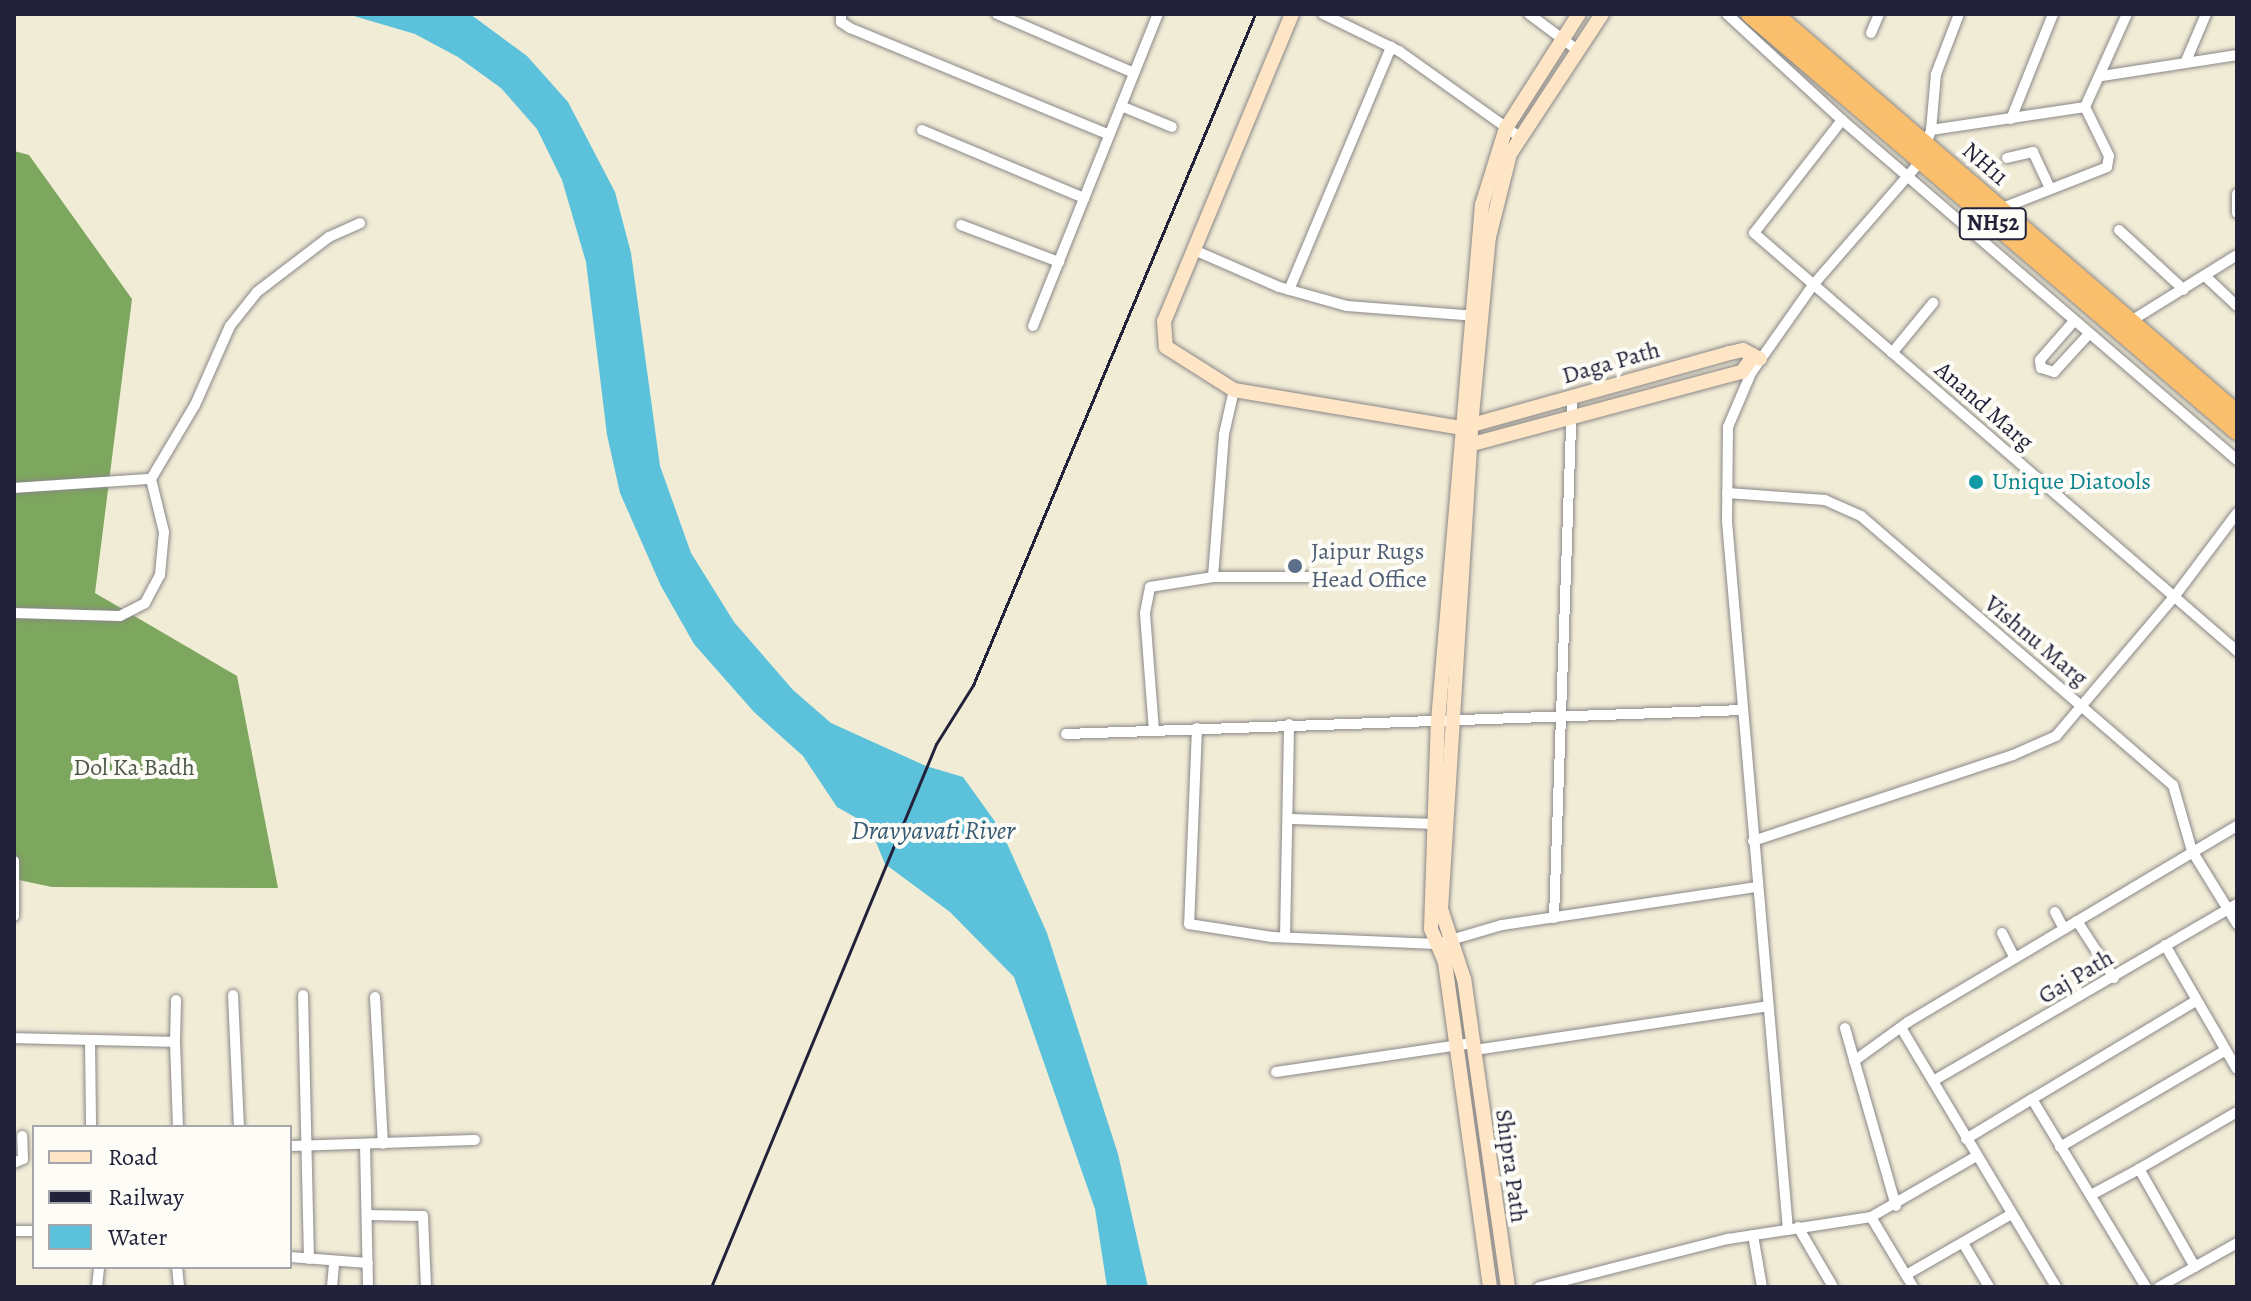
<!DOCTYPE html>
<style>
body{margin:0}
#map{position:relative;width:2251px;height:1301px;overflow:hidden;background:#f1ecd6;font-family:Alegreya,serif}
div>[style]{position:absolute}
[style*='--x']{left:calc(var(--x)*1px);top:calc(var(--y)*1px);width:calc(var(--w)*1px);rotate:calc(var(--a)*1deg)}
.forest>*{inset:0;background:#7da65e}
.water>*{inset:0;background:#5cc1da}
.roads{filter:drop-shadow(0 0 2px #8a8788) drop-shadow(0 0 2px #8a8788)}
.street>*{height:10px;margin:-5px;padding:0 5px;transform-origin:5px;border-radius:5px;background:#fff}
.secondary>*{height:14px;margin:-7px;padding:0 7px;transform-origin:7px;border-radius:7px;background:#fde5c5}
.highway>*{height:18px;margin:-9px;padding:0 9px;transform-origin:9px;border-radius:9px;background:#f9bf6d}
.rail>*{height:3px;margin:-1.5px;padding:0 1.5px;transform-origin:1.5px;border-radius:1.5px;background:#22223b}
.dots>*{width:22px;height:22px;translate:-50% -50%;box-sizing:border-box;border:4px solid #fdfcf7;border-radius:50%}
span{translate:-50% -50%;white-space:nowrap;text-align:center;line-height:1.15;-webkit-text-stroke:8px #fdfcf7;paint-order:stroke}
.shield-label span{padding:2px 6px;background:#fdfcf7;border:2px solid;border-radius:6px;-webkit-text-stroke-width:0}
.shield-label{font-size:22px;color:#22223b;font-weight:700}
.street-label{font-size:24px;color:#22223b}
.culture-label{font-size:24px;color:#0d838f}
.left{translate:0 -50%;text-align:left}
.service-label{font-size:24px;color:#4e5e75}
.park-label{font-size:24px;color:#4d594b}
.water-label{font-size:26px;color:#365a73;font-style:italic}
.frame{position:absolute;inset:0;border:16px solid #22223b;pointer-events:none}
.legend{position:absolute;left:32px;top:1125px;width:260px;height:144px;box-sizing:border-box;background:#fdfcf7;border:2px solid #a5a5ac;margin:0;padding:10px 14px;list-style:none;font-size:24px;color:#22223b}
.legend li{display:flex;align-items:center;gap:16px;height:40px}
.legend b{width:40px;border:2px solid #a5a5ac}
</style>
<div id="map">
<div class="forest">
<div style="clip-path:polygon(14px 151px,29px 155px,132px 299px,95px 593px,237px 676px,278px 888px,52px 887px,14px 879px)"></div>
</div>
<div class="water">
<div style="clip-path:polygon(347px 14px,470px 14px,527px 56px,568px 102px,615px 192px,631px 253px,660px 466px,691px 553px,734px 622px,793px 690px,831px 723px,926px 766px,963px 777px,1001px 830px,1047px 933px,1118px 1154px,1148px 1287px,1107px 1287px,1095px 1209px,1014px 977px,950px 912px,885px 864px,869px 825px,837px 807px,803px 756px,754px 712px,694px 644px,661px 586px,620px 493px,607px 435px,586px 262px,562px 180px,537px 129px,501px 88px,458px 57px,415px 34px)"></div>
</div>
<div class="roads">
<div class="street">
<div style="--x:841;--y:14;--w:8;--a:90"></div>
<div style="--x:841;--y:22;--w:11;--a:34"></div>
<div style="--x:850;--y:28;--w:280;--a:22.4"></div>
<div style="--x:997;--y:14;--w:149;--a:23.3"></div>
<div style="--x:1323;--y:14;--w:85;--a:26"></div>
<div style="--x:1399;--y:51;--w:146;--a:35.5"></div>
<div style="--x:1529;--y:14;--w:59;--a:36.7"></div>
<div style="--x:1727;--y:14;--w:156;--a:42.7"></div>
<div style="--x:1842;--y:120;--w:521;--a:40.72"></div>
<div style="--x:1871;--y:33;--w:21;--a:-67"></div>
<div style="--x:2186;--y:61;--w:51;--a:-66.9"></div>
<div style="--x:2102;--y:76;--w:137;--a:-8.8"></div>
<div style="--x:1121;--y:106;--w:55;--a:22.4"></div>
<div style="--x:2011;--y:119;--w:113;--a:-68.2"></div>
<div style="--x:1842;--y:120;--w:143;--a:127.9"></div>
<div style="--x:1754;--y:233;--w:639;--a:40.87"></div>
<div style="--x:922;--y:130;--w:176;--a:22.8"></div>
<div style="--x:1931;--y:130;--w:156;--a:-8.5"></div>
<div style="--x:2085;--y:107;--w:102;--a:-65.7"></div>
<div style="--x:2007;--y:158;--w:27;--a:-13"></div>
<div style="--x:2033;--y:152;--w:38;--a:65"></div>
<div style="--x:2237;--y:194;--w:19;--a:90"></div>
<div style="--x:2000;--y:209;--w:115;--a:-21.4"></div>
<div style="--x:2107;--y:167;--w:11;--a:-80"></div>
<div style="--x:2109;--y:156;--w:55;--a:-116.1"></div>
<div style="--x:961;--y:225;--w:105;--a:20.7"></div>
<div style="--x:2119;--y:230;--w:88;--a:42.7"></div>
<div style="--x:1194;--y:250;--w:93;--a:23.5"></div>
<div style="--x:1279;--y:287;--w:71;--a:15.6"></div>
<div style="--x:1347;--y:306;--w:130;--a:4.4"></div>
<div style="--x:2205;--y:276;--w:44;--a:43.2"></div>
<div style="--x:1289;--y:290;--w:264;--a:-67.2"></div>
<div style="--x:2074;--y:321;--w:52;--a:131.1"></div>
<div style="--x:2040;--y:360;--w:8;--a:83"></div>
<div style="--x:2041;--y:368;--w:14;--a:17"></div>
<div style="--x:2054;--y:372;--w:52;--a:-47.4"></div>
<div style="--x:2131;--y:321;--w:125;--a:-31.9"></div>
<div style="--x:1033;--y:326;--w:336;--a:-68.2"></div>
<div style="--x:1892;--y:353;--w:65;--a:-50.6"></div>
<div style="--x:14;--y:488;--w:137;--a:-3.8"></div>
<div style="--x:1727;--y:493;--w:98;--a:4.1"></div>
<div style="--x:1825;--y:500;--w:39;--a:24"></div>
<div style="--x:1861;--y:516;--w:412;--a:40.8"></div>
<div style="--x:2173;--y:785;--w:69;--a:73.9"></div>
<div style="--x:2192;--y:851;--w:86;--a:58.3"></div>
<div style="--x:1213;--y:577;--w:143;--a:-85.6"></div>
<div style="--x:1224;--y:434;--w:45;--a:-77.2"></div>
<div style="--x:14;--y:613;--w:106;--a:1.6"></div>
<div style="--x:120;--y:616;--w:28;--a:-27"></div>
<div style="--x:145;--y:603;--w:32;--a:-62"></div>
<div style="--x:160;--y:575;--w:43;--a:-84.7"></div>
<div style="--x:164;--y:532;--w:55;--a:-103.8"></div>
<div style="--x:151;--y:479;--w:86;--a:-59.3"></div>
<div style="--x:195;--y:405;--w:86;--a:-66.1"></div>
<div style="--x:230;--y:326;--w:43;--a:-51.5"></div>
<div style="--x:257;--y:292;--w:91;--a:-37.4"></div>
<div style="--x:329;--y:237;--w:34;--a:-24"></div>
<div style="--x:1197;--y:728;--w:196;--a:92.3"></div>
<div style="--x:1189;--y:924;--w:84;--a:8.9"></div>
<div style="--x:1272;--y:937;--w:165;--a:2.4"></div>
<div style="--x:1437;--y:944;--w:68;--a:-16.3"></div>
<div style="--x:1502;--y:925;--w:258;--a:-8.5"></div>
<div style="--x:1154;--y:731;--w:118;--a:-94.4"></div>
<div style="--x:1145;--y:613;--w:26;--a:-79"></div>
<div style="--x:1150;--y:587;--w:64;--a:-9"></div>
<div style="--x:1213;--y:577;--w:112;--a:0"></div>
<div style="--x:1066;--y:734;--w:676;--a:-2.03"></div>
<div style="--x:1289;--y:819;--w:150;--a:1.9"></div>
<div style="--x:1753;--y:841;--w:274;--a:-18.3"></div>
<div style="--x:2013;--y:755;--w:47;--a:-23.8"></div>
<div style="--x:2056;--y:736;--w:182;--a:-49.7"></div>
<div style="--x:2174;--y:597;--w:105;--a:-53.1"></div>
<div style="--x:14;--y:861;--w:55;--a:90"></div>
<div style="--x:2055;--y:912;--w:19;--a:62"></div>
<div style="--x:1554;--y:918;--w:521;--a:-88.02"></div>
<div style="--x:2077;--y:921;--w:68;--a:57"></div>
<div style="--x:2002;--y:933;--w:28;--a:63"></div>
<div style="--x:1285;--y:937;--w:213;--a:-88.9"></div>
<div style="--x:2165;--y:945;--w:143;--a:59.9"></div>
<div style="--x:233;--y:995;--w:132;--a:87.4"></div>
<div style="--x:303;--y:995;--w:264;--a:88.7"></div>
<div style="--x:375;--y:997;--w:147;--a:86.9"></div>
<div style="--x:1845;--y:1028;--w:185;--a:74"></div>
<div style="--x:1903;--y:1031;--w:298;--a:59.1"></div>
<div style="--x:14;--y:1038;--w:161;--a:1.4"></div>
<div style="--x:175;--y:1042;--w:85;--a:88"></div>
<div style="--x:90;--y:1040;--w:87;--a:89.3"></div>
<div style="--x:175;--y:1042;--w:42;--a:-88.6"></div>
<div style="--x:1475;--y:1050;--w:296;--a:-8.5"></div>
<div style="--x:1854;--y:1061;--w:67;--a:-35.8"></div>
<div style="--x:1908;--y:1022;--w:383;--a:-30.8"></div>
<div style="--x:1276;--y:1072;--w:199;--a:-8.4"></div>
<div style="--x:1933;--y:1081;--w:352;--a:-30.2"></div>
<div style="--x:2032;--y:1099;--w:191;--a:-30.9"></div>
<div style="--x:1966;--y:1139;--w:77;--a:-31.2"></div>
<div style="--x:2032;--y:1099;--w:220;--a:58.8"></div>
<div style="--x:365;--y:1144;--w:143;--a:88.8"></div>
<div style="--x:290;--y:1146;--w:185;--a:-1.9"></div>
<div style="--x:2060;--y:1147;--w:192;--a:-30.3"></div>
<div style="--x:14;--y:1163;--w:10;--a:-24"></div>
<div style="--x:23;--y:1159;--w:23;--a:-92"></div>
<div style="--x:2091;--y:1195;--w:55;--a:-28.4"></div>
<div style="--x:367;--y:1215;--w:56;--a:1"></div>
<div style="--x:423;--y:1216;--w:71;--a:87.6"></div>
<div style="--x:1871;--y:1217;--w:82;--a:59"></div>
<div style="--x:1798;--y:1227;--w:69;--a:59.7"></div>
<div style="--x:1788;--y:1230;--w:712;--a:-94.92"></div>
<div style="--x:1727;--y:521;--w:94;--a:-89.4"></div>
<div style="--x:1728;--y:427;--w:59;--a:-66.9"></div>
<div style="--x:1751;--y:373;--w:108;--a:-54.8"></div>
<div style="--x:1813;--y:285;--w:163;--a:-49"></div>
<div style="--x:1920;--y:162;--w:34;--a:-71"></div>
<div style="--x:1931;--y:130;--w:56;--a:-84.9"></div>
<div style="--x:1936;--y:74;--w:64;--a:-69"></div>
<div style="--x:14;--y:1231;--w:20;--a:0"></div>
<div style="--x:1753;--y:1235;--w:53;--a:80.2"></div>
<div style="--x:1963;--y:1243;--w:51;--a:59.4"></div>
<div style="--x:290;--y:1257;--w:78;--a:4.4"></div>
<div style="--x:177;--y:1267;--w:20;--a:84"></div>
<div style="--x:2195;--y:1267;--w:113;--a:-119.7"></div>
<div style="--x:2139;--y:1169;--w:113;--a:-30.2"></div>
<div style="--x:1906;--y:1275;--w:120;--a:-30"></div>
<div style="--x:97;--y:1287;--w:20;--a:-84"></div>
<div style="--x:332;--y:1287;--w:25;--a:-85"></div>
<div style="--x:1539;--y:1287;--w:195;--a:-14.3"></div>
<div style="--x:1728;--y:1239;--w:145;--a:-8.7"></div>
<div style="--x:1871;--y:1217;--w:120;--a:-30"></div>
<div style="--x:2159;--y:1287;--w:90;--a:-29.4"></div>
</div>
<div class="secondary">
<div style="--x:1292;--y:14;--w:333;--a:112.6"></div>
<div style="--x:1164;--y:321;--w:26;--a:86"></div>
<div style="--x:1166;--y:347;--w:80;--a:32.3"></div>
<div style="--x:1234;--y:390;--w:230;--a:9.5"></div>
<div style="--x:1461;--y:428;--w:278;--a:-15.6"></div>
<div style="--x:1729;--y:353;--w:14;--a:-12"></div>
<div style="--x:1743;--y:350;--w:19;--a:28"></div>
<div style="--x:1465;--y:446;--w:287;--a:-15"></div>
<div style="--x:1742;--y:372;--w:16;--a:-55"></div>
<div style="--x:1490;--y:1287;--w:328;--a:-97.9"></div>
<div style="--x:1445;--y:962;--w:36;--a:-113"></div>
<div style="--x:1431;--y:929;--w:208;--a:-88.1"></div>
<div style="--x:1438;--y:721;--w:518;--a:-85.13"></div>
<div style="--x:1482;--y:205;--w:81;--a:-72.7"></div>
<div style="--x:1506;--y:128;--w:135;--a:-57.4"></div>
<div style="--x:1508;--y:1287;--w:311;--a:-98.1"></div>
<div style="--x:1464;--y:979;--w:74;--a:-108.2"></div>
<div style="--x:1441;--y:909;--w:484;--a:-86.4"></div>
<div style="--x:1471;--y:426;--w:190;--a:-84.6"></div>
<div style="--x:1489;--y:237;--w:86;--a:-75.8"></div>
<div style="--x:1510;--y:154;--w:168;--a:-56.7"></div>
</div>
<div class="highway">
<div style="--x:1750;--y:14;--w:641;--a:40.57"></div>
<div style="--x:1774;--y:14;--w:612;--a:40.82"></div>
</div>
</div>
<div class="rail">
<div style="--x:711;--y:1287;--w:588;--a:-67.49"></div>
<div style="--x:936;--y:744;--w:70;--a:-57.9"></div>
<div style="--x:973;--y:685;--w:728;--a:-67.2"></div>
</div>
<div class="dots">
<div style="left:1976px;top:482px;background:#0f9aa8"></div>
<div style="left:1295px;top:566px;background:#5c6f8a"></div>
</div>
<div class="shield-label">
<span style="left:1993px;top:224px">NH52</span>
</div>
<div class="street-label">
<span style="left:1985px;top:164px;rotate:41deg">NH11</span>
<span style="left:1611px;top:363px;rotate:-16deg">Daga Path</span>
<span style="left:1984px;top:406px;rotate:41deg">Anand Marg</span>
<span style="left:2036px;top:641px;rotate:40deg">Vishnu Marg</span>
<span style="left:2076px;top:977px;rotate:-31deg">Gaj Path</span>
<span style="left:1511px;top:1166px;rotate:82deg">Shipra Path</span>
</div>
<div class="culture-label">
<span class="left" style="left:1992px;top:482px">Unique Diatools</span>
</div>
<div class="service-label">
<span class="left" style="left:1311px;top:566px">Jaipur Rugs<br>Head Office</span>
</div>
<div class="park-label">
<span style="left:134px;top:768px">Dol Ka Badh</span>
</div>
<div class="water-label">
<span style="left:933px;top:831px">Dravyavati River</span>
</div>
<div class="frame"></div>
<ul class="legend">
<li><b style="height:10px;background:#fde5c5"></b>Road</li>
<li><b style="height:10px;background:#22223b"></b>Railway</li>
<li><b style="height:22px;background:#5cc1da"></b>Water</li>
</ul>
</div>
